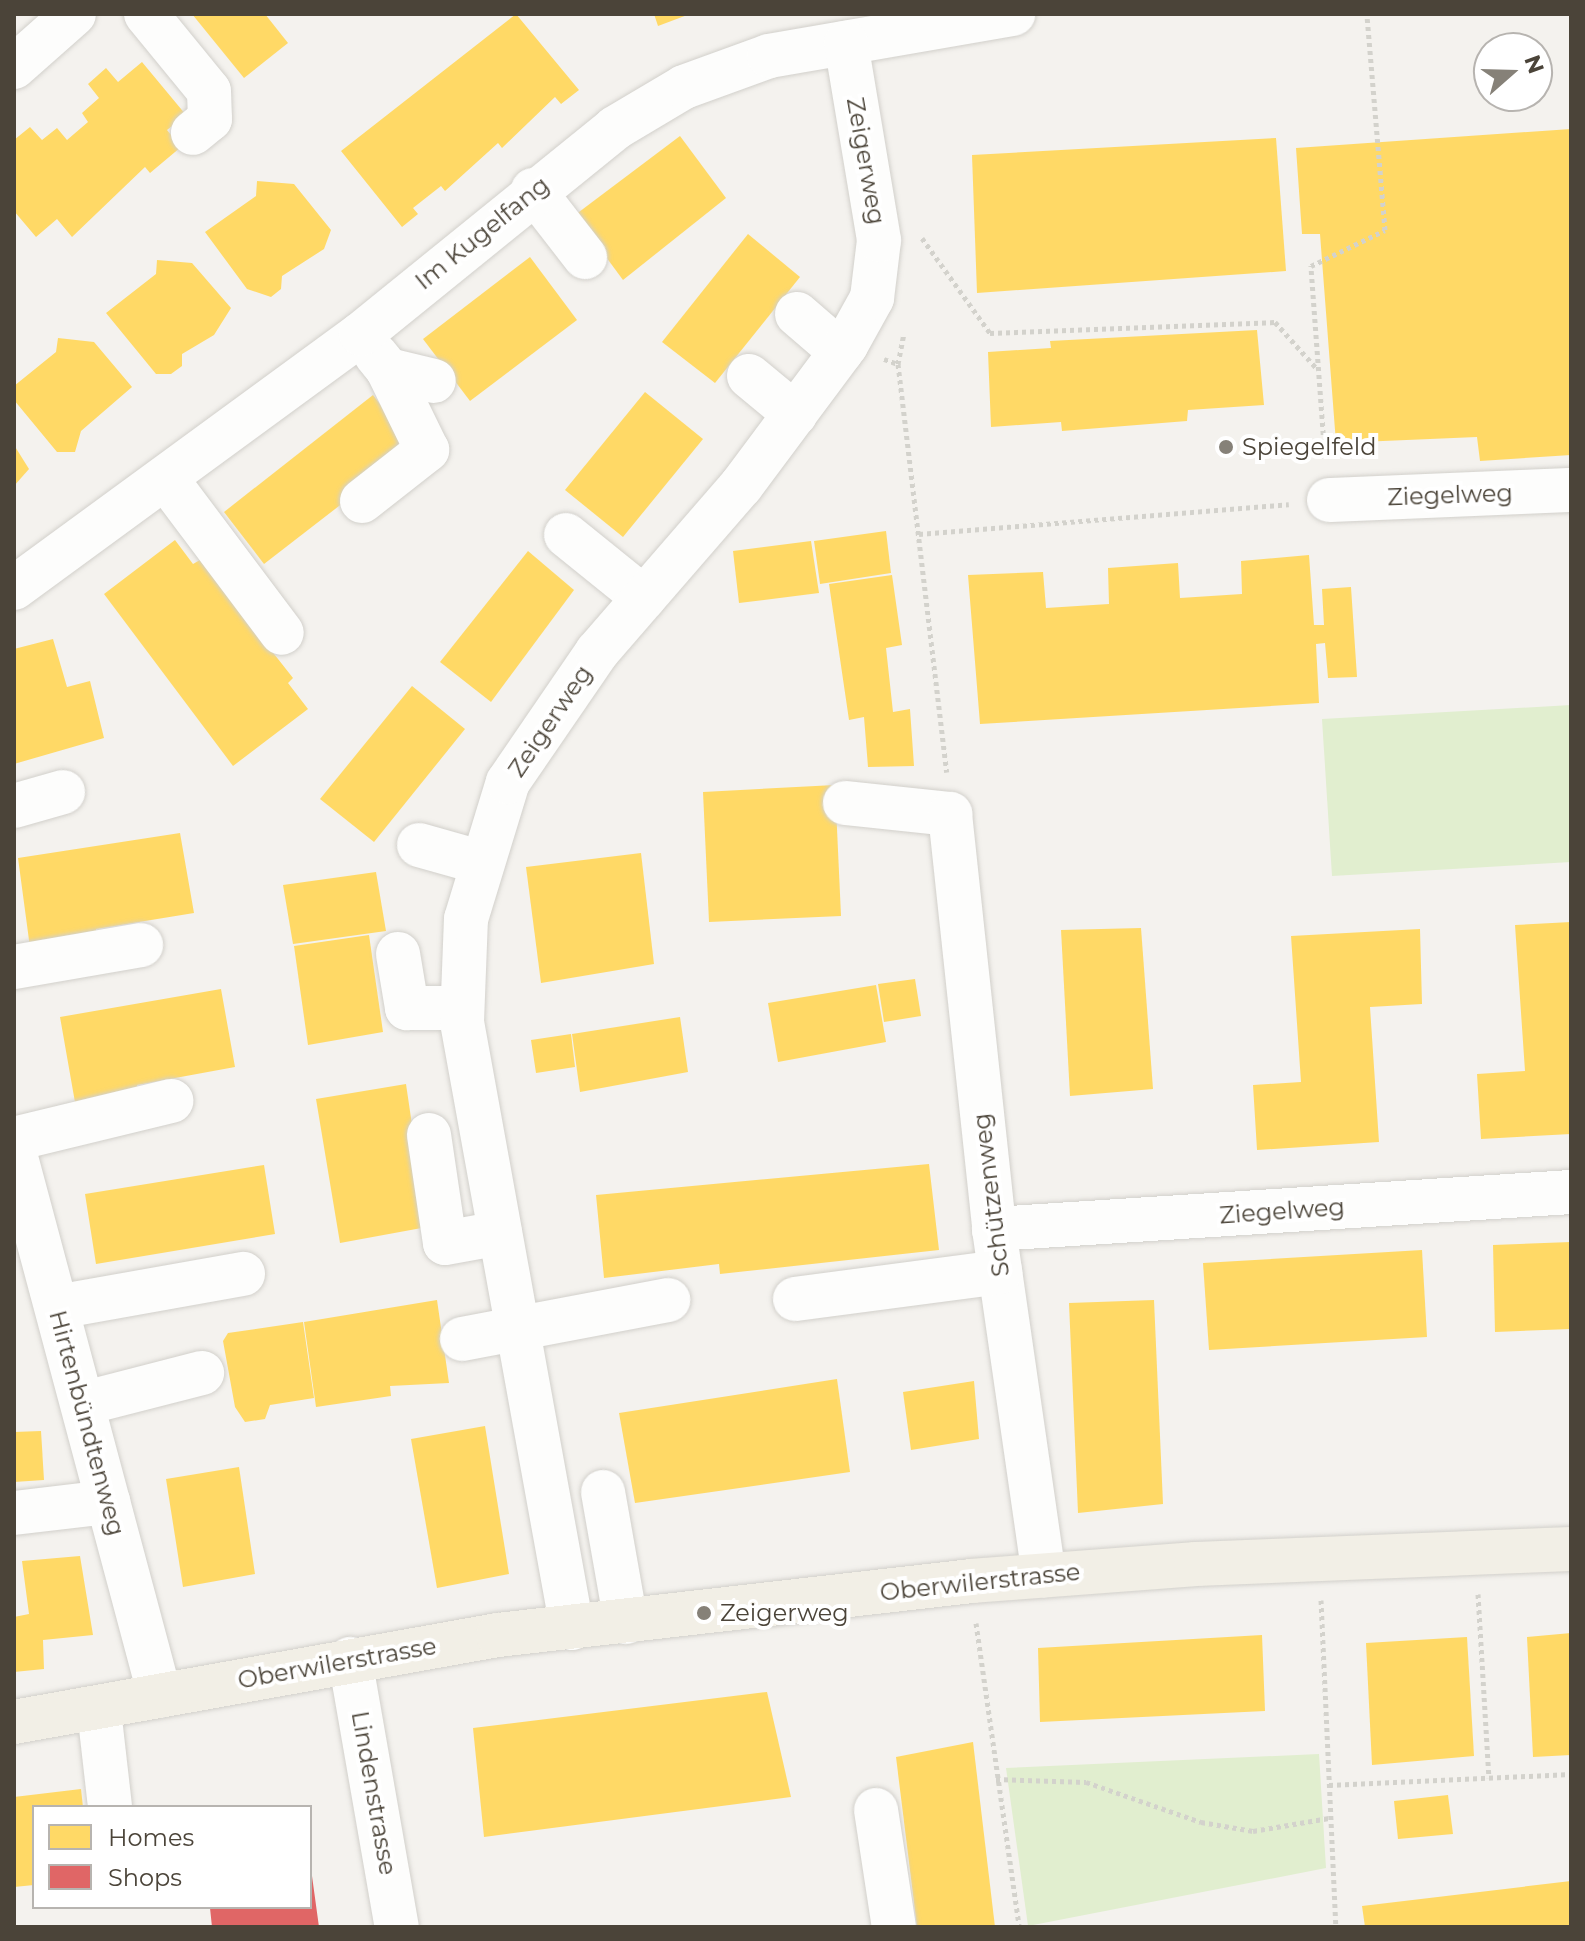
<!DOCTYPE html>
<meta charset="utf-8">
<style>
body{margin:0}
#map{position:relative;width:1585px;height:1941px;overflow:hidden;background:#f4f2ee;font-family:Montserrat,sans-serif}
div>[style]{position:absolute}
[style*='--x']{left:calc(var(--x)*1px);top:calc(var(--y)*1px);width:calc(var(--w)*1px);rotate:calc(var(--a)*1deg)}
.green>*{inset:0;background:#e1eecf}
.homes>*{inset:0;background:#ffd966}
.shops>*{inset:0;background:#e06666}
.path>*{height:5px;margin-top:-2.5px;transform-origin:0;background:repeating-linear-gradient(90deg,#d3d2cc 0 4px,transparent 0 8px)}
.roads{filter:drop-shadow(0 0 2px #d2d0cb) drop-shadow(0 0 2px #d2d0cb)}
.minor>*{height:44px;margin:-22px;padding:0 22px;transform-origin:22px;border-radius:22px;background:#fdfdfc}
.major>*{height:44px;margin:-22px;padding:0 22px;transform-origin:22px;border-radius:22px;background:#f2efe6}
.dots>*{width:22px;height:22px;translate:-50% -50%;box-sizing:border-box;border:4px solid #fff;border-radius:50%}
span{translate:-50% -50%;white-space:nowrap;text-align:center;line-height:1.15;-webkit-text-stroke:8px #fff;paint-order:stroke}
.street-label{font-size:24px;color:#4b4439}
.poi-label{font-size:24px;color:#4b4439}
.left{translate:0 -50%;text-align:left}
.frame{position:absolute;inset:0;border:16px solid #4b4439;pointer-events:none}
.legend{position:absolute;left:32px;top:1805px;width:280px;height:104px;box-sizing:border-box;background:#fff;border:2px solid #b7b4b0;margin:0;padding:10px 14px;list-style:none;font-size:24px;color:#4b4439}
.legend li{display:flex;align-items:center;gap:16px;height:40px}
.legend b{width:40px;border:2px solid #b7b4b0}
.north{position:absolute;left:1473px;top:32px;width:80px;height:80px;box-sizing:border-box;background:#fff;border:2px solid #b7b4b0;border-radius:50%;rotate:70deg;font-size:22px;font-weight:700;line-height:32px;text-align:center;color:#4b4439}
.north::after{content:'';display:block;margin:auto;width:28px;height:36px;background:#868178;clip-path:polygon(50% 0,100% 100%,50% 72%,0 100%)}
</style>
<div id="map">
<div class="green">
<div style="clip-path:polygon(1571px 705px,1571px 862px,1332px 876px,1322px 719px)"></div>
<div style="clip-path:polygon(1319px 1754px,1326px 1868px,1028px 1926px,1006px 1768px)"></div>
</div>
<div class="homes">
<div style="clip-path:polygon(192px 14px,265px 14px,288px 43px,244px 78px)"></div>
<div style="clip-path:polygon(516px 14px,579px 90px,561px 104px,555px 97px,502px 148px,498px 143px,445px 191px,441px 186px,413px 208px,418px 214px,402px 227px,341px 151px)"></div>
<div style="clip-path:polygon(654px 14px,690px 14px,658px 26px)"></div>
<div style="clip-path:polygon(142px 62px,186px 115px,167px 130px,181px 147px,150px 173px,145px 167px,72px 237px,57px 219px,36px 237px,14px 211px,14px 140px,30px 127px,42px 140px,57px 128px,67px 140px,88px 122px,82px 113px,99px 98px,88px 84px,106px 68px,118px 82px)"></div>
<div style="clip-path:polygon(1571px 129px,1571px 455px,1480px 461px,1477px 437px,1336px 443px,1320px 234px,1302px 234px,1296px 148px)"></div>
<div style="clip-path:polygon(680px 136px,726px 198px,623px 280px,575px 215px)"></div>
<div style="clip-path:polygon(1276px 138px,1286px 271px,977px 293px,972px 155px)"></div>
<div style="clip-path:polygon(257px 181px,294px 184px,331px 230px,324px 249px,282px 276px,281px 289px,271px 297px,247px 289px,205px 232px,256px 196px)"></div>
<div style="clip-path:polygon(748px 234px,800px 277px,715px 383px,662px 342px)"></div>
<div style="clip-path:polygon(530px 257px,577px 320px,470px 401px,423px 339px)"></div>
<div style="clip-path:polygon(157px 260px,192px 263px,231px 308px,214px 335px,182px 354px,182px 366px,171px 374px,156px 374px,106px 313px,156px 274px)"></div>
<div style="clip-path:polygon(1257px 330px,1264px 405px,1188px 410px,1187px 421px,1062px 431px,1061px 422px,991px 427px,988px 352px,1051px 348px,1050px 341px)"></div>
<div style="clip-path:polygon(58px 338px,94px 342px,132px 387px,81px 431px,75px 452px,57px 452px,14px 400px,14px 386px,56px 352px)"></div>
<div style="clip-path:polygon(645px 392px,703px 439px,623px 537px,565px 490px)"></div>
<div style="clip-path:polygon(373px 395px,414px 448px,264px 564px,224px 512px)"></div>
<div style="clip-path:polygon(14px 445px,29px 469px,14px 486px)"></div>
<div style="clip-path:polygon(886px 531px,891px 573px,820px 584px,814px 541px)"></div>
<div style="clip-path:polygon(175px 540px,193px 564px,200px 560px,293px 678px,288px 683px,308px 709px,233px 766px,104px 594px)"></div>
<div style="clip-path:polygon(811px 541px,819px 593px,739px 603px,733px 551px)"></div>
<div style="clip-path:polygon(528px 551px,574px 590px,491px 702px,440px 662px)"></div>
<div style="clip-path:polygon(1309px 555px,1314px 625px,1324px 625px,1322px 589px,1351px 587px,1357px 677px,1328px 678px,1325px 643px,1316px 644px,1319px 703px,980px 724px,968px 575px,1043px 572px,1046px 608px,1109px 604px,1108px 568px,1178px 563px,1180px 598px,1242px 594px,1241px 561px)"></div>
<div style="clip-path:polygon(892px 575px,902px 645px,886px 648px,893px 712px,910px 709px,914px 766px,868px 767px,864px 717px,849px 720px,829px 584px)"></div>
<div style="clip-path:polygon(53px 639px,67px 687px,90px 681px,104px 738px,14px 764px,14px 649px)"></div>
<div style="clip-path:polygon(412px 686px,465px 729px,374px 842px,320px 799px)"></div>
<div style="clip-path:polygon(835px 785px,841px 916px,709px 922px,703px 792px)"></div>
<div style="clip-path:polygon(180px 833px,194px 913px,96px 929px,97px 944px,31px 955px,18px 858px)"></div>
<div style="clip-path:polygon(641px 853px,654px 964px,541px 983px,526px 867px)"></div>
<div style="clip-path:polygon(376px 872px,386px 931px,293px 944px,283px 885px)"></div>
<div style="clip-path:polygon(1571px 922px,1571px 1134px,1481px 1139px,1477px 1074px,1525px 1071px,1515px 925px)"></div>
<div style="clip-path:polygon(1141px 928px,1153px 1089px,1070px 1096px,1061px 930px)"></div>
<div style="clip-path:polygon(1420px 929px,1422px 1004px,1370px 1007px,1379px 1142px,1257px 1150px,1253px 1085px,1301px 1082px,1291px 936px)"></div>
<div style="clip-path:polygon(369px 935px,383px 1032px,308px 1045px,294px 946px)"></div>
<div style="clip-path:polygon(915px 979px,921px 1016px,884px 1022px,878px 984px)"></div>
<div style="clip-path:polygon(876px 985px,886px 1042px,778px 1062px,768px 1003px)"></div>
<div style="clip-path:polygon(221px 989px,235px 1067px,137px 1085px,139px 1099px,76px 1108px,60px 1017px)"></div>
<div style="clip-path:polygon(680px 1017px,688px 1072px,580px 1092px,572px 1034px)"></div>
<div style="clip-path:polygon(571px 1034px,575px 1067px,536px 1073px,531px 1040px)"></div>
<div style="clip-path:polygon(406px 1084px,427px 1227px,340px 1243px,316px 1099px)"></div>
<div style="clip-path:polygon(929px 1164px,939px 1250px,720px 1274px,719px 1264px,604px 1278px,596px 1195px)"></div>
<div style="clip-path:polygon(264px 1165px,275px 1234px,96px 1264px,85px 1194px)"></div>
<div style="clip-path:polygon(1571px 1242px,1571px 1329px,1495px 1332px,1493px 1245px)"></div>
<div style="clip-path:polygon(1422px 1250px,1427px 1337px,1209px 1350px,1203px 1263px)"></div>
<div style="clip-path:polygon(437px 1300px,449px 1383px,390px 1386px,391px 1396px,316px 1407px,304px 1322px)"></div>
<div style="clip-path:polygon(1154px 1300px,1163px 1504px,1078px 1513px,1069px 1303px)"></div>
<div style="clip-path:polygon(303px 1322px,314px 1398px,270px 1405px,265px 1419px,245px 1422px,235px 1407px,223px 1341px,228px 1333px)"></div>
<div style="clip-path:polygon(837px 1379px,850px 1472px,635px 1503px,619px 1413px)"></div>
<div style="clip-path:polygon(974px 1381px,979px 1439px,911px 1450px,903px 1392px)"></div>
<div style="clip-path:polygon(485px 1426px,509px 1574px,437px 1588px,411px 1439px)"></div>
<div style="clip-path:polygon(41px 1431px,44px 1480px,14px 1482px,14px 1432px)"></div>
<div style="clip-path:polygon(239px 1467px,255px 1574px,183px 1587px,166px 1479px)"></div>
<div style="clip-path:polygon(80px 1556px,93px 1635px,43px 1640px,44px 1669px,14px 1672px,14px 1617px,29px 1614px,22px 1561px)"></div>
<div style="clip-path:polygon(1571px 1633px,1571px 1755px,1533px 1757px,1527px 1637px)"></div>
<div style="clip-path:polygon(1262px 1635px,1265px 1711px,1040px 1722px,1038px 1648px)"></div>
<div style="clip-path:polygon(1467px 1637px,1474px 1756px,1372px 1765px,1366px 1643px)"></div>
<div style="clip-path:polygon(767px 1692px,791px 1797px,484px 1837px,473px 1728px)"></div>
<div style="clip-path:polygon(973px 1742px,995px 1927px,917px 1927px,896px 1757px)"></div>
<div style="clip-path:polygon(81px 1789px,83px 1807px,34px 1807px,34px 1885px,14px 1887px,14px 1797px)"></div>
<div style="clip-path:polygon(1448px 1795px,1453px 1834px,1398px 1839px,1394px 1801px)"></div>
<div style="clip-path:polygon(1571px 1881px,1571px 1927px,1365px 1927px,1362px 1906px)"></div>
</div>
<div class="shops">
<div style="clip-path:polygon(312px 1876px,319px 1927px,212px 1927px,210px 1908px,310px 1907px)"></div>
</div>
<div class="path">
<div style="--x:922;--y:238;--w:117;--a:54.4"></div>
<div style="--x:990;--y:333;--w:285;--a:-2.2"></div>
<div style="--x:1275;--y:322;--w:64;--a:48.1"></div>
<div style="--x:884;--y:359;--w:15;--a:20"></div>
<div style="--x:898;--y:364;--w:411;--a:83.2"></div>
<div style="--x:898;--y:364;--w:31;--a:-79"></div>
<div style="--x:1325;--y:458;--w:193;--a:-94.2"></div>
<div style="--x:1311;--y:266;--w:82;--a:-25.9"></div>
<div style="--x:1385;--y:230;--w:217;--a:-94.8"></div>
<div style="--x:919;--y:534;--w:371;--a:-4.6"></div>
<div style="--x:1478;--y:1594;--w:184;--a:86.6"></div>
<div style="--x:1321;--y:1600;--w:327;--a:87.4"></div>
<div style="--x:976;--y:1623;--w:307;--a:81.9"></div>
<div style="--x:996;--y:1779;--w:90;--a:1.9"></div>
<div style="--x:1086;--y:1782;--w:122;--a:19.2"></div>
<div style="--x:1201;--y:1822;--w:53;--a:9.8"></div>
<div style="--x:1253;--y:1831;--w:77;--a:-9.7"></div>
<div style="--x:1329;--y:1785;--w:242;--a:-2.6"></div>
</div>
<div class="roads">
<div class="minor">
<div style="--x:146;--y:14;--w:99;--a:50.7"></div>
<div style="--x:209;--y:91;--w:28;--a:88"></div>
<div style="--x:210;--y:119;--w:22;--a:141"></div>
<div style="--x:14;--y:67;--w:80;--a:-41.5"></div>
<div style="--x:533;--y:190;--w:85;--a:52.2"></div>
<div style="--x:797;--y:314;--w:58;--a:40.8"></div>
<div style="--x:376;--y:355;--w:19;--a:51"></div>
<div style="--x:388;--y:370;--w:47;--a:13.4"></div>
<div style="--x:749;--y:376;--w:60;--a:39.6"></div>
<div style="--x:167;--y:480;--w:191;--a:53.1"></div>
<div style="--x:1329;--y:500;--w:242;--a:-2.4"></div>
<div style="--x:362;--y:501;--w:83;--a:-38.1"></div>
<div style="--x:427;--y:450;--w:89;--a:-116"></div>
<div style="--x:566;--y:535;--w:100;--a:38.9"></div>
<div style="--x:14;--y:588;--w:430;--a:-36.2"></div>
<div style="--x:361;--y:334;--w:327;--a:-39"></div>
<div style="--x:615;--y:128;--w:80;--a:-30.7"></div>
<div style="--x:684;--y:87;--w:90;--a:-20"></div>
<div style="--x:769;--y:56;--w:248;--a:-9.8"></div>
<div style="--x:845;--y:803;--w:106;--a:6"></div>
<div style="--x:950;--y:814;--w:417;--a:83.9"></div>
<div style="--x:994;--y:1229;--w:350;--a:81.8"></div>
<div style="--x:14;--y:806;--w:51;--a:-15.9"></div>
<div style="--x:419;--y:845;--w:66;--a:15.7"></div>
<div style="--x:398;--y:954;--w:55;--a:80.5"></div>
<div style="--x:407;--y:1008;--w:54;--a:0"></div>
<div style="--x:14;--y:967;--w:129;--a:-9.8"></div>
<div style="--x:429;--y:1135;--w:109;--a:81.6"></div>
<div style="--x:445;--y:1243;--w:56;--a:-10.3"></div>
<div style="--x:14;--y:1139;--w:162;--a:-13.6"></div>
<div style="--x:14;--y:1150;--w:565;--a:75.03"></div>
<div style="--x:994;--y:1229;--w:578;--a:-3.67"></div>
<div style="--x:795;--y:1299;--w:207;--a:-7.5"></div>
<div style="--x:57;--y:1307;--w:189;--a:-10.1"></div>
<div style="--x:462;--y:1339;--w:210;--a:-10.7"></div>
<div style="--x:85;--y:1403;--w:121;--a:-14.4"></div>
<div style="--x:603;--y:1492;--w:132;--a:80"></div>
<div style="--x:14;--y:1513;--w:95;--a:-6.7"></div>
<div style="--x:572;--y:1628;--w:616;--a:-100.29"></div>
<div style="--x:462;--y:1022;--w:103;--a:-87.8"></div>
<div style="--x:466;--y:919;--w:143;--a:-73"></div>
<div style="--x:508;--y:782;--w:158;--a:-55.6"></div>
<div style="--x:597;--y:652;--w:220;--a:-49.1"></div>
<div style="--x:741;--y:486;--w:176;--a:-53.3"></div>
<div style="--x:846;--y:345;--w:54;--a:-61"></div>
<div style="--x:872;--y:298;--w:58;--a:-83.1"></div>
<div style="--x:879;--y:240;--w:200;--a:-99.5"></div>
<div style="--x:350;--y:1659;--w:272;--a:80.1"></div>
<div style="--x:99;--y:1710;--w:98;--a:83.5"></div>
<div style="--x:876;--y:1810;--w:118;--a:81.3"></div>
</div>
<div class="major">
<div style="--x:14;--y:1722;--w:492;--a:-10.2"></div>
<div style="--x:498;--y:1635;--w:476;--a:-6.5"></div>
<div style="--x:971;--y:1581;--w:226;--a:-4.3"></div>
<div style="--x:1196;--y:1564;--w:375;--a:-2.3"></div>
</div>
</div>
<div class="dots">
<div style="left:1226px;top:447px;background:#868178"></div>
<div style="left:704px;top:1613px;background:#868178"></div>
</div>
<div class="street-label">
<span style="left:866px;top:161px;rotate:80deg">Zeigerweg</span>
<span style="left:482px;top:233px;rotate:-39deg">Im Kugelfang</span>
<span style="left:1450px;top:495px;rotate:-2deg">Ziegelweg</span>
<span style="left:550px;top:721px;rotate:-56deg">Zeigerweg</span>
<span style="left:991px;top:1195px;rotate:-97deg">Schützenweg</span>
<span style="left:1282px;top:1211px;rotate:-4deg">Ziegelweg</span>
<span style="left:87px;top:1423px;rotate:75deg">Hirtenbündtenweg</span>
<span style="left:980px;top:1582px;rotate:-6deg">Oberwilerstrasse</span>
<span style="left:337px;top:1663px;rotate:-10deg">Oberwilerstrasse</span>
<span style="left:374px;top:1793px;rotate:80deg">Lindenstrasse</span>
</div>
<div class="poi-label">
<span class="left" style="left:1242px;top:447px">Spiegelfeld</span>
<span class="left" style="left:720px;top:1613px">Zeigerweg</span>
</div>
<div class="frame"></div>
<ul class="legend">
<li><b style="height:22px;background:#ffd966"></b>Homes</li>
<li><b style="height:22px;background:#e06666"></b>Shops</li>
</ul>
<div class="north">N</div>
</div>
